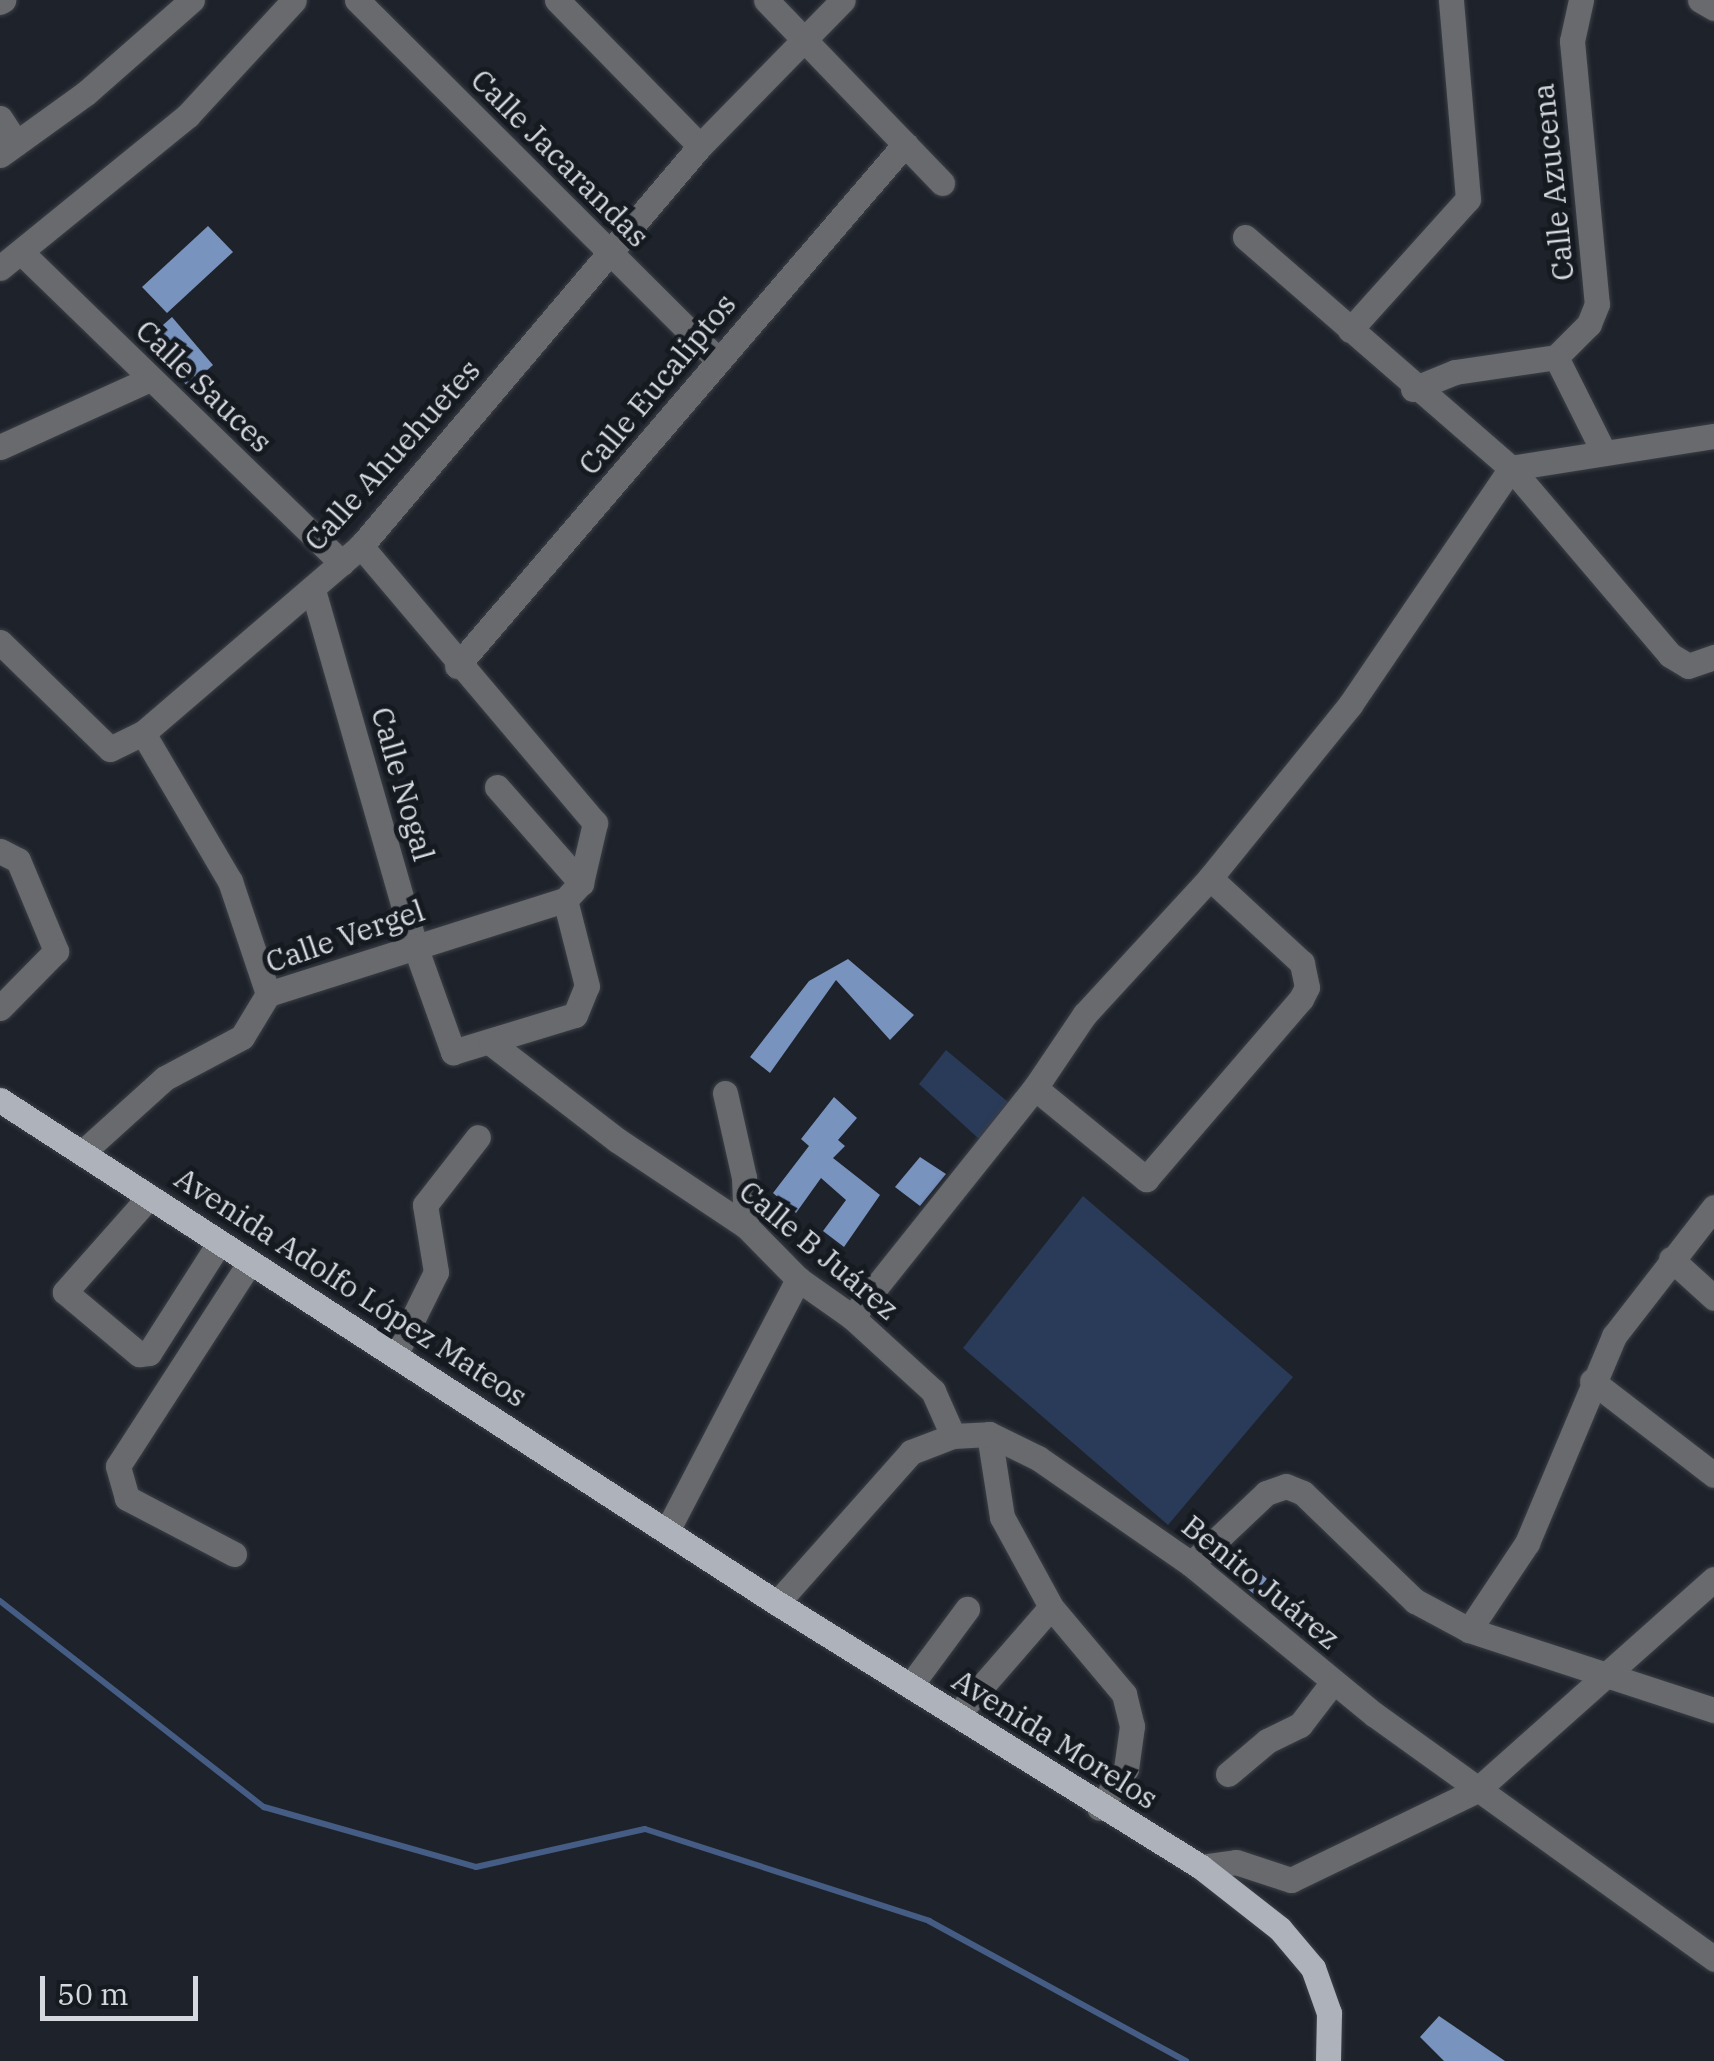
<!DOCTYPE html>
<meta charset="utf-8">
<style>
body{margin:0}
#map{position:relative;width:1714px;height:2061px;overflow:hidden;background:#1e222a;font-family:"IBM Plex Serif",serif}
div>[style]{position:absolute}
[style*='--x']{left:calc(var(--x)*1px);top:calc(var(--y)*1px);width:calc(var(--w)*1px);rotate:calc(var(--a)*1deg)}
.green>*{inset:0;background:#293b58}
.stream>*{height:6px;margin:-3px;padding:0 3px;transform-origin:3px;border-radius:3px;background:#455d85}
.building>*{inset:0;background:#7993bf}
.roads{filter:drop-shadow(0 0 2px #3b3f47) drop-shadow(0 0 2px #3b3f47)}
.minor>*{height:25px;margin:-12.5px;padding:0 12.5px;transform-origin:12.5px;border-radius:12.5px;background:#686a6e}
.major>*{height:25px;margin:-12.5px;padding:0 12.5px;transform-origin:12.5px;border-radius:12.5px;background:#aeb3bb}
span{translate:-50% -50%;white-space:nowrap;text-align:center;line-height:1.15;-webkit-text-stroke:10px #151920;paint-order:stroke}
.street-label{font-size:30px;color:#d5d8de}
.scale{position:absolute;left:40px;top:1976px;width:158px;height:45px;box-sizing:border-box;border:5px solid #d5d8de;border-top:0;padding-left:12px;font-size:30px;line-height:35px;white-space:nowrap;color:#d5d8de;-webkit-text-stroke:8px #151920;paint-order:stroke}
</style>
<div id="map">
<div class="green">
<div style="clip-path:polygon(946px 1050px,1008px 1102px,979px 1139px,919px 1084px)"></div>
<div style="clip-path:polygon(1083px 1196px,1293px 1377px,1168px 1525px,963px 1348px)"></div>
</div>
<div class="stream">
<div style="--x:0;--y:1601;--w:335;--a:38"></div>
<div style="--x:264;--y:1807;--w:220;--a:15.8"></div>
<div style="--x:476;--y:1867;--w:173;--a:-12.7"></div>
<div style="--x:645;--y:1829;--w:299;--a:17.9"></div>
<div style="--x:929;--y:1921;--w:293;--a:28.6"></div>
</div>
<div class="building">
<div style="clip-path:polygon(208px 226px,233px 252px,167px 313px,142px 287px)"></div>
<div style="clip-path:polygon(172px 317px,213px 365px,188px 387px,147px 339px)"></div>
<div style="clip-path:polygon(848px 959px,914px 1015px,890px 1040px,836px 980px,770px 1073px,750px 1057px,809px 981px)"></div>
<div style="clip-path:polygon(834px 1097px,857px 1118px,838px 1140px,845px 1146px,833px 1158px,880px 1195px,844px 1247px,823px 1231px,846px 1200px,821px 1178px,796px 1213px,773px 1193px,809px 1146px,801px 1139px)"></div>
<div style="clip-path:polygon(920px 1157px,946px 1174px,920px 1206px,895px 1187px)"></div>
<div style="clip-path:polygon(1241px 1555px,1267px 1579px,1254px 1594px,1225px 1571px)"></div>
<div style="clip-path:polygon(1439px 2016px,1505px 2061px,1444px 2061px,1420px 2037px)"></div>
</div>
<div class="roads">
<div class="minor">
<div style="--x:357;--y:0;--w:510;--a:44.92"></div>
<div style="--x:557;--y:0;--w:204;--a:45.6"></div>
<div style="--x:766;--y:0;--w:254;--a:46.1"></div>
<div style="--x:1581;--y:0;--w:42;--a:102.4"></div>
<div style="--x:1572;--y:41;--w:264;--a:84.6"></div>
<div style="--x:1597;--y:304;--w:22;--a:112"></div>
<div style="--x:1589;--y:324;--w:47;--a:135"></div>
<div style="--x:1556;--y:357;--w:107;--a:63.4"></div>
<div style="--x:1700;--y:0;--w:16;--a:30"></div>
<div style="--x:0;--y:2;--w:4;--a:-34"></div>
<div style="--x:0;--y:118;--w:30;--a:57"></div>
<div style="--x:0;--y:155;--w:106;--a:-35.8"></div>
<div style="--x:86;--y:93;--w:141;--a:-41.3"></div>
<div style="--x:1245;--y:237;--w:352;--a:41"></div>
<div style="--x:1511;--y:468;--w:245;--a:49.6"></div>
<div style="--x:1670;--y:655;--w:21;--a:31"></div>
<div style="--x:1688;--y:666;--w:28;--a:-19"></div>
<div style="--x:23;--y:254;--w:444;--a:44.1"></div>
<div style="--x:0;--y:268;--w:242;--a:-39.1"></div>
<div style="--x:188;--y:115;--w:156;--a:-47.3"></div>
<div style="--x:1350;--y:330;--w:176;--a:-48"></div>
<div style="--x:1468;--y:199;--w:200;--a:-94.9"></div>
<div style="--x:1413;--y:389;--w:45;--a:-22"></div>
<div style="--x:1455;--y:372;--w:102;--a:-8.4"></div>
<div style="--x:0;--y:447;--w:165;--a:-24.4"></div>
<div style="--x:313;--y:590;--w:370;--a:74"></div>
<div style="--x:415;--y:946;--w:113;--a:70.3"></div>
<div style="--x:453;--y:1052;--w:127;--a:-16.9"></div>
<div style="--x:575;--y:1015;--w:31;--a:-68"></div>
<div style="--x:587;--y:986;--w:89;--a:-104.3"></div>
<div style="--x:0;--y:642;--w:153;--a:44.2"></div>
<div style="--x:110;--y:749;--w:37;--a:-26"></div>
<div style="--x:143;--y:733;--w:287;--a:-40.6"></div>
<div style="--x:361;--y:546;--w:524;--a:-49.72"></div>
<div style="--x:700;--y:146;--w:204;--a:-45.6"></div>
<div style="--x:457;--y:666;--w:688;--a:-49.36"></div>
<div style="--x:143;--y:733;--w:172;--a:59.6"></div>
<div style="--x:230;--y:881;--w:119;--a:71.4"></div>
<div style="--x:497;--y:787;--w:128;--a:48.8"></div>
<div style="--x:0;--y:851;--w:20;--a:27"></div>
<div style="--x:18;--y:860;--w:99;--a:67.3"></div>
<div style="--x:56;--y:951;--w:80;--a:134.5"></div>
<div style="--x:491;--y:1043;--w:159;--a:37.6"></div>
<div style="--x:617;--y:1140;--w:155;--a:33.7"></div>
<div style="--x:746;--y:1226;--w:74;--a:45.5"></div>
<div style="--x:798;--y:1279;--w:66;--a:35.1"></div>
<div style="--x:852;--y:1317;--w:110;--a:42.4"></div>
<div style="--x:933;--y:1391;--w:49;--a:66"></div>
<div style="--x:1035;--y:1088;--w:144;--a:39.3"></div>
<div style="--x:1146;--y:1179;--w:238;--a:-49.3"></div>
<div style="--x:1301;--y:999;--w:13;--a:-63"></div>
<div style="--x:1307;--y:987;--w:25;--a:-102"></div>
<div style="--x:1302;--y:963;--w:125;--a:-137.3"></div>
<div style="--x:725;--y:1093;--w:86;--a:77.3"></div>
<div style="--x:744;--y:1177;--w:49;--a:87.7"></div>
<div style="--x:83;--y:1152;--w:110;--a:-42.1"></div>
<div style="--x:165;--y:1078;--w:87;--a:-28"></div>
<div style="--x:242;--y:1037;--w:50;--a:-58.8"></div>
<div style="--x:268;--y:994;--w:312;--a:-17.6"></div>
<div style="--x:565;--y:900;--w:23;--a:-47"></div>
<div style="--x:581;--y:883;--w:62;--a:-76.9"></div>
<div style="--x:595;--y:823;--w:363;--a:-130.2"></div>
<div style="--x:149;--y:1197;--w:127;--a:131.5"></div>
<div style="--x:65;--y:1292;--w:97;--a:40"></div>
<div style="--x:139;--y:1354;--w:10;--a:-6"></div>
<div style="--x:149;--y:1353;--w:130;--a:-57.5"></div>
<div style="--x:1671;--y:1259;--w:58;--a:42.2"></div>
<div style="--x:852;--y:1317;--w:293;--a:-51.4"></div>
<div style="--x:1035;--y:1088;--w:89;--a:-56"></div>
<div style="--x:1085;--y:1014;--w:185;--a:-47.4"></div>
<div style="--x:1210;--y:878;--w:223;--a:-51"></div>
<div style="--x:1350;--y:705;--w:287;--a:-55.8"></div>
<div style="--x:1511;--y:468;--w:206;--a:-9"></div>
<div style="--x:396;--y:1353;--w:90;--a:-63.7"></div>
<div style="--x:436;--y:1272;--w:68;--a:-99.3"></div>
<div style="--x:425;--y:1205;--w:86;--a:-52.1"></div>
<div style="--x:1592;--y:1381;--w:154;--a:37.6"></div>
<div style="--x:989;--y:1434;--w:84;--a:81.1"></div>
<div style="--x:1002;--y:1517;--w:102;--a:61.4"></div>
<div style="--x:1051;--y:1607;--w:114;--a:50"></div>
<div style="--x:1124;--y:1694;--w:33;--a:76"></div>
<div style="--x:1132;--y:1726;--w:43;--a:97.9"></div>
<div style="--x:1126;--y:1769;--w:47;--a:124.7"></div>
<div style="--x:668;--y:1529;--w:282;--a:-62.5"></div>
<div style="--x:234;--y:1554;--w:121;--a:-152.4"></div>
<div style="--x:127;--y:1498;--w:33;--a:-106"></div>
<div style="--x:118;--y:1466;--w:243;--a:-57.1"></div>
<div style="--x:1191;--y:1564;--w:103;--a:-43.4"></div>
<div style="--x:1266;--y:1493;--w:21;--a:-19"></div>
<div style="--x:1286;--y:1486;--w:18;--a:22"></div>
<div style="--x:1303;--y:1493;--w:156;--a:44"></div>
<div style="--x:1415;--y:1601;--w:61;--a:28.2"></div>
<div style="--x:1469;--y:1630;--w:258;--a:18.1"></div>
<div style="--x:777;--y:1603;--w:202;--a:-48.4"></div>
<div style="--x:911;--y:1452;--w:45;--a:-20.9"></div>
<div style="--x:953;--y:1436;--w:36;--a:-3"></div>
<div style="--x:989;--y:1434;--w:55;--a:26.1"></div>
<div style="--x:1038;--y:1458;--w:186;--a:34.7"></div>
<div style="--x:1191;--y:1564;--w:238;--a:39.4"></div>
<div style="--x:1375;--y:1715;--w:418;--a:35.7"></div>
<div style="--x:1469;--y:1630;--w:105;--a:-56.3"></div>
<div style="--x:1527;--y:1543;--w:225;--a:-67.2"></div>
<div style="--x:1614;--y:1336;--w:163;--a:-52.2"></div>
<div style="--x:910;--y:1686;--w:96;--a:-53.5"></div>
<div style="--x:957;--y:1715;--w:143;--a:-49"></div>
<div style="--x:1228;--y:1774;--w:51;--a:-40.2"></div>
<div style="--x:1267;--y:1741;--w:37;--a:-26"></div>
<div style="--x:1300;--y:1725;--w:54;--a:-52.5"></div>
<div style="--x:1201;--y:1867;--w:35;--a:-8"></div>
<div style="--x:1236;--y:1862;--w:58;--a:18.1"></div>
<div style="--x:1291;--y:1880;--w:207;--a:-25.8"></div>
<div style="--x:1477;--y:1790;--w:317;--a:-41.7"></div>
</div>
<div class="major">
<div style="--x:0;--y:1100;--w:926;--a:32.92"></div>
<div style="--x:777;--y:1603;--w:499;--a:31.9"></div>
<div style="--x:1201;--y:1867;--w:100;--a:38.1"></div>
<div style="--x:1280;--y:1929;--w:51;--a:49.8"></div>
<div style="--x:1313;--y:1968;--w:48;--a:70.4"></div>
<div style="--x:1329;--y:2013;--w:48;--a:91.2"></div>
</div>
</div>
<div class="street-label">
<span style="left:560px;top:158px;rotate:45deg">Calle Jacarandas</span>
<span style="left:1553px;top:182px;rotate:-96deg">Calle Azucena</span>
<span style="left:657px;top:384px;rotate:-50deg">Calle Eucaliptos</span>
<span style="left:204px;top:386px;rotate:44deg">Calle Sauces</span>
<span style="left:392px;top:455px;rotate:-48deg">Calle Ahuehuetes</span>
<span style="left:403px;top:784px;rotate:74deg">Calle Nogal</span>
<span style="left:345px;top:936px;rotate:-19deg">Calle Vergel</span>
<span style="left:819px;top:1250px;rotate:40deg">Calle B Juárez</span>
<span style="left:351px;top:1287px;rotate:33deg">Avenida Adolfo López Mateos</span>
<span style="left:1261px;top:1582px;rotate:39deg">Benito Juárez</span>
<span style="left:1055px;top:1739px;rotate:32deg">Avenida Morelos</span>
</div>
<div class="scale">50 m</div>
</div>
